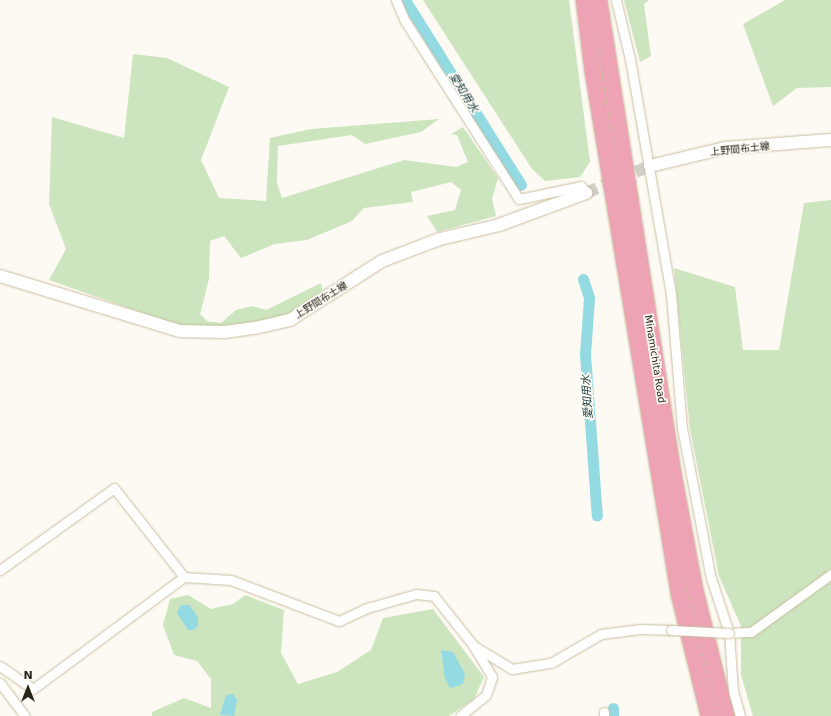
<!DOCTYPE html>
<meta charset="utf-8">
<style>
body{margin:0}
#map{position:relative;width:831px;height:716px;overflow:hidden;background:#fdfaf4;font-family:"DejaVu Sans","Noto Sans JP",sans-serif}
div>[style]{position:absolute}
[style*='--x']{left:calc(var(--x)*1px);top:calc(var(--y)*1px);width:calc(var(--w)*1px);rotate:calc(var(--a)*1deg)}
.green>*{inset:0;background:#cce5be}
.water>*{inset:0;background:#93dae2}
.canal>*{height:11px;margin:-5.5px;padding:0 5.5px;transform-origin:5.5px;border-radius:5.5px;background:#93dae2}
.secondary-tunnel>*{height:12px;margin-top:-6px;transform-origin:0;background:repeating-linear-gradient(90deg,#d2cfc8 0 12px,transparent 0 18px)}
.roads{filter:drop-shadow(0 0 1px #c9be9e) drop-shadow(0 0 1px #c9be9e)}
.street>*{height:9px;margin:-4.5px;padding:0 4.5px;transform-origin:4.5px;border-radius:4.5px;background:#fff}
.secondary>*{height:12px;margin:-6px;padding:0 6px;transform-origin:6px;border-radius:6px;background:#fff}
.highway>*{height:16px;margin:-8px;padding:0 8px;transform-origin:8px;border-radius:8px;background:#eda3b3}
.bridges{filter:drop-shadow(0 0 1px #c9be9e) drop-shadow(0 0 1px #c9be9e)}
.street-bridge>*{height:9px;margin:-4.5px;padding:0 4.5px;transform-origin:4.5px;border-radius:4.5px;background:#fff}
span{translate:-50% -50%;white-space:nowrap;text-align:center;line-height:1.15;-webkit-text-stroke:3.5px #fdfaf4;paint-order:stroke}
.street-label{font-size:10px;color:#282418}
.water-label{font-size:11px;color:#1d4044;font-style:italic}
.north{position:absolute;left:8px;top:668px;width:40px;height:40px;-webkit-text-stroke:3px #fdfaf4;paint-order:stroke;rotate:0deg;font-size:11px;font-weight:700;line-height:16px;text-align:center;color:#282418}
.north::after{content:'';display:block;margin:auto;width:14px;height:18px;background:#282418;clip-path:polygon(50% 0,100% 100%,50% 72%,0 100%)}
</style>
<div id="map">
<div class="green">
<div style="clip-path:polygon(423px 0,569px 0,590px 162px,580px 177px,545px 181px,532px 169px)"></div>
<div style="clip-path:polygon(624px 0,649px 0,644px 4px,651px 56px,640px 62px)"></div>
<div style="clip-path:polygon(785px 0,831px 0,831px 87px,797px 88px,773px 106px,743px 24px)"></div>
<div style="clip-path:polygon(133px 54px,167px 58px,229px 87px,201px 160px,219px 198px,266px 201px,270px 138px,311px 129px,439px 119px,421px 132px,365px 144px,352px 135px,278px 146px,277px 183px,282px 198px,404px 160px,456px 167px,468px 162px,457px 135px,451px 134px,463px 127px,498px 178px,492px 199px,496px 216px,437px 232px,427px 216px,455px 210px,461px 190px,451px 182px,411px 192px,413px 202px,364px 208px,352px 221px,307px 240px,275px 244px,241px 258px,224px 236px,210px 241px,209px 279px,200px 314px,207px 321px,221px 323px,236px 310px,252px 306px,266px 310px,321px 283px,323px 293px,282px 317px,225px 328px,188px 329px,49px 280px,66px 249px,49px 204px,52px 117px,124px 138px)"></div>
<div style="clip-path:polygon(831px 200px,831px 716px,753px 716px,741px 675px,741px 626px,719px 576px,690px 429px,674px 268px,735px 287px,743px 350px,779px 350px,804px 203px)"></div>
<div style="clip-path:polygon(188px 595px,211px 609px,233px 604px,245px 595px,284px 610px,281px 653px,298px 684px,337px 672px,371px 650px,383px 618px,433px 609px,484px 677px,474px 699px,449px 716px,152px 716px,152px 712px,184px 698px,211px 708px,211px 679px,197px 661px,174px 655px,163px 625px,170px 599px)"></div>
</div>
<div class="water">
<div style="clip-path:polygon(181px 605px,189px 605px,198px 617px,198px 626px,193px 630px,188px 630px,177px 613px)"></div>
<div style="clip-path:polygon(441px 650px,453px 652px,465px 674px,463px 684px,450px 688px,445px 679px)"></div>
<div style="clip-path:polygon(233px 694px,237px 700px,234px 716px,220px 715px,226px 695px)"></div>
</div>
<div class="canal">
<div style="--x:405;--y:0;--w:218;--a:57.9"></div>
<div style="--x:583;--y:279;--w:20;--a:72"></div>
<div style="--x:589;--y:298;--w:56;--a:94.1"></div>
<div style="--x:585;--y:354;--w:162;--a:85.8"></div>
<div style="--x:613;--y:708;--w:8;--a:90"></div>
</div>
<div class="secondary-tunnel">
<div style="--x:586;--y:193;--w:69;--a:-22.9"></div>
</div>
<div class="roads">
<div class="street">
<div style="--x:396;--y:0;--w:23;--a:67"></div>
<div style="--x:405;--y:21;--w:211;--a:57.4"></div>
<div style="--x:519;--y:199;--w:63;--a:-11.8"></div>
<div style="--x:581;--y:186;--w:9;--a:54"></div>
<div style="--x:616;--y:0;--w:61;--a:76.7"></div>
<div style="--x:630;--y:59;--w:239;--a:80.1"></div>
<div style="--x:671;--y:294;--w:134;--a:85.3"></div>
<div style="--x:682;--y:428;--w:153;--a:79.1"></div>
<div style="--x:711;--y:578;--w:58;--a:71.9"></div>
<div style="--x:729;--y:633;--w:58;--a:86.1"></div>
<div style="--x:733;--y:691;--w:26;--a:74"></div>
<div style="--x:0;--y:570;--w:140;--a:-35.7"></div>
<div style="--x:114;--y:488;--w:113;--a:51.8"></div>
<div style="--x:729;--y:633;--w:22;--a:-3"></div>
<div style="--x:751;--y:632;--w:99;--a:-35.9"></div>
<div style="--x:474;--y:646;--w:44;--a:31.2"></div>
<div style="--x:512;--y:669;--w:39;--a:-9"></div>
<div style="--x:551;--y:663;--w:58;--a:-30.1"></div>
<div style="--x:601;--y:634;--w:40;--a:-7.1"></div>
<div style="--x:641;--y:629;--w:30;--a:2"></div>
<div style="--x:0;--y:666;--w:40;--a:34.9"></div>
<div style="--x:33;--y:689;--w:188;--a:-36.6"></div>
<div style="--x:184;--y:577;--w:47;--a:3.7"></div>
<div style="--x:231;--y:580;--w:116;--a:20.8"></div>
<div style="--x:339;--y:621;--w:31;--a:-25"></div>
<div style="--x:367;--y:608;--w:51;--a:-15.9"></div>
<div style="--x:416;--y:594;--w:18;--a:6"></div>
<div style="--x:434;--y:596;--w:63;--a:51.5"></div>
<div style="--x:473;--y:645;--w:37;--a:59"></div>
<div style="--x:492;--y:677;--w:19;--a:108"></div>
<div style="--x:486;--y:695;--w:33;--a:141"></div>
<div style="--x:0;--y:683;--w:41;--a:52.9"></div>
<div style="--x:604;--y:712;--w:4;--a:90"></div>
</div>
<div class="secondary">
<div style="--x:650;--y:166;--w:77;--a:-13.5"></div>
<div style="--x:725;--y:148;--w:106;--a:-4.3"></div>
<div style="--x:0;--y:276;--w:188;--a:17"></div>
<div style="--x:180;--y:331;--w:45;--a:1.3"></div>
<div style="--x:225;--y:332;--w:30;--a:-8"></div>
<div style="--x:255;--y:328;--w:36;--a:-13"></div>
<div style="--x:290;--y:320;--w:109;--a:-32.7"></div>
<div style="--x:382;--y:261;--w:62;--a:-20.8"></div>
<div style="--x:440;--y:239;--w:61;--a:-13.3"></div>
<div style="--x:499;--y:225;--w:93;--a:-20.2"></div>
</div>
<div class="highway">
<div style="--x:584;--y:0;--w:73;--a:82.9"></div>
<div style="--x:593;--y:72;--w:529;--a:80.64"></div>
<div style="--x:679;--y:594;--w:126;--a:76.2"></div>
<div style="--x:599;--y:0;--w:484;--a:81.1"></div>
<div style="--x:674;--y:478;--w:114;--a:79.4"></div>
<div style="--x:695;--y:590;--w:130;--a:76.2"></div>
</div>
</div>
<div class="bridges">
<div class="street-bridge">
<div style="--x:671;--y:630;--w:58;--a:3"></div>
</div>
</div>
<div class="street-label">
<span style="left:740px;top:149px;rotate:-6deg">上野間布土線</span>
<span style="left:321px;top:300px;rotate:-32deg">上野間布土線</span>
<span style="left:655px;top:359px;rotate:81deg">Minamichita Road</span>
</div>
<div class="water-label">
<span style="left:463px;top:93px;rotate:58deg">愛知用水</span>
<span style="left:588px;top:397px;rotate:-94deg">愛知用水</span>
</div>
<div class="north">N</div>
</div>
